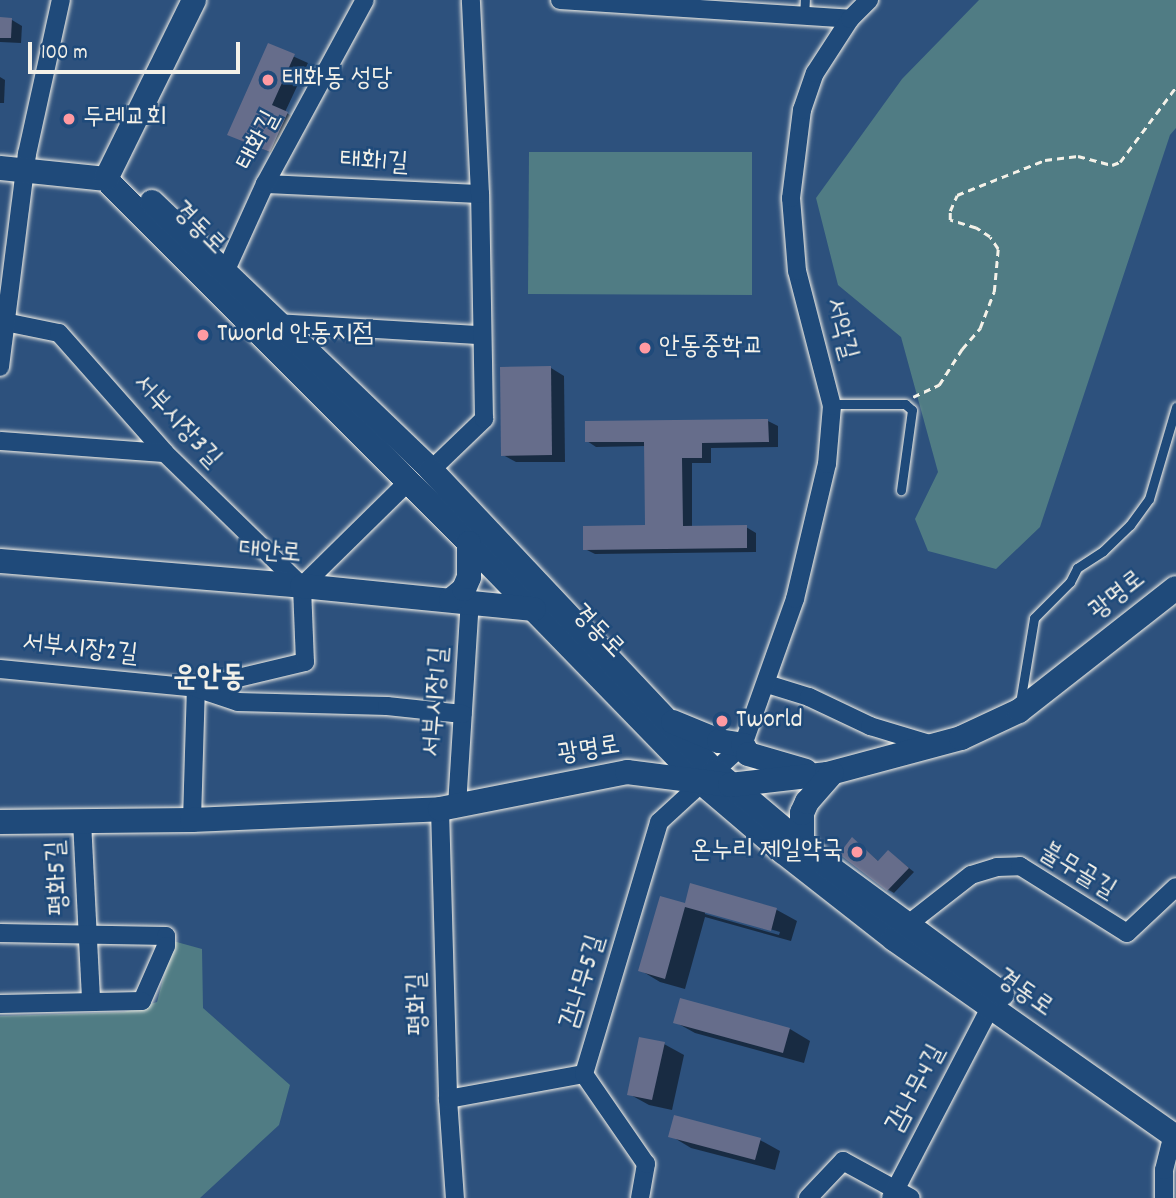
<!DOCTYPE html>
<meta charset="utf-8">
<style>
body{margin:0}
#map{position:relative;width:1176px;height:1198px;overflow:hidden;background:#2d517d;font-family:Dekko,"Poor Story",sans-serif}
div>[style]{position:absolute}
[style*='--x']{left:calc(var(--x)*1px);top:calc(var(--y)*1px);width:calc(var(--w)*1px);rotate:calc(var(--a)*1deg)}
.green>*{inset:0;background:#507c84}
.shadow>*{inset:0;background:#0007}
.building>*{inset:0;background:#666d8b}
.path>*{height:2.5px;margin-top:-1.25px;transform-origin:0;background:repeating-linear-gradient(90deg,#f4f1e8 0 7px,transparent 0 12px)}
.roads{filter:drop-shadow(0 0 2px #f4f1e8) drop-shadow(0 0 2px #f4f1e8)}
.lane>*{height:9px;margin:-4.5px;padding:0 4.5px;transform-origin:4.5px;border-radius:4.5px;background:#1f4a7a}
.street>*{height:18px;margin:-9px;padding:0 9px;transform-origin:9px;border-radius:9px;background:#1f4a7a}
.secondary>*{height:24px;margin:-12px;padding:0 12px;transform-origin:12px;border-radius:12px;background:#1f4a7a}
.dots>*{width:19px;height:19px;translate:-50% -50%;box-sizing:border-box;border:4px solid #1f4a7a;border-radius:50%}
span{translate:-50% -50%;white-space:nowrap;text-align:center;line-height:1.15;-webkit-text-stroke:5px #1f4a7a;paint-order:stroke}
.poi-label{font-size:26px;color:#f4f1e8}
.left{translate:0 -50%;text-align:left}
.right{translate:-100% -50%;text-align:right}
.street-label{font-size:26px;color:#f4f1e8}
.quarter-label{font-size:30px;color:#f4f1e8;font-weight:700}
.scale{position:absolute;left:28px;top:42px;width:212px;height:32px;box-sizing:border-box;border:4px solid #f4f1e8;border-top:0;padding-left:9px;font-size:21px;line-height:24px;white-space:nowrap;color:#f4f1e8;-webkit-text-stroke:5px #1f4a7a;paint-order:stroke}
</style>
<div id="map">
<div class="green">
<div style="clip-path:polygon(979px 0,1176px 0,1176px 128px,1170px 135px,1040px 527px,996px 569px,928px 551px,915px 519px,938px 472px,901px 337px,838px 285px,816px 198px,902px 79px)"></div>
<div style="clip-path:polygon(529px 152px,752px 152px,752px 295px,528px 294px)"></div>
<div style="clip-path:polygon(173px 941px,202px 949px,203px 1008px,290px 1085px,279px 1125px,200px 1198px,0 1198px,0 1016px,124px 1012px,157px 1002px)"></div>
</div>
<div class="shadow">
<div style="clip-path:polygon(0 19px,12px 20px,22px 26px,21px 43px,0 42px)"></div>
<div style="clip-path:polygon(268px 45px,308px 63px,285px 112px,300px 121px,283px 158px,229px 134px)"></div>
<div style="clip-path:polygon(0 77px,5px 80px,4px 103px,0 103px)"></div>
<div style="clip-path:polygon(551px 368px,564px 376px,565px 462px,516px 462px,503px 455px)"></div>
<div style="clip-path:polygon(768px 421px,778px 426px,778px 447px,711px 448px,711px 463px,692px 463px,692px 528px,746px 527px,756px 533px,756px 552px,595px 554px,585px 549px,647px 527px,646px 446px,596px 447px,587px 441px)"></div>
<div style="clip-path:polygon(853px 839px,879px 862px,894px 856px,914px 872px,894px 893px,887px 889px)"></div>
<div style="clip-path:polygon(evenodd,691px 886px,777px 910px,797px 921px,791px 941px,705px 917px,685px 989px,660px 982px,640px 970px,686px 905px,691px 886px,705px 910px,780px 932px,779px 935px,705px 914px,705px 910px)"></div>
<div style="clip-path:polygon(681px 1000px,790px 1029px,810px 1041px,804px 1063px,695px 1033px,675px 1022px)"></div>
<div style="clip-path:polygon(664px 1044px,684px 1055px,672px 1110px,649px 1105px,629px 1094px)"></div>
<div style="clip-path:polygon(671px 1136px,760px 1140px,780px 1151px,775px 1170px,691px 1148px)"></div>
</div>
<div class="building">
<div style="clip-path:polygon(0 17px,12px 18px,11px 38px,0 38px)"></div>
<div style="clip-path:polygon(268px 43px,295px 54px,272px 105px,288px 112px,270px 152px,227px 135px)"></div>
<div style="clip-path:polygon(551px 366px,552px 455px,501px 456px,500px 367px)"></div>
<div style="clip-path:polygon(768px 419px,769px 442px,702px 443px,702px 458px,682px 458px,683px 526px,747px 525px,747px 548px,583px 550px,583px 526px,645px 525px,644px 442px,585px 442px,585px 421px)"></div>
<div style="clip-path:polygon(852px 837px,878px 861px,888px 850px,909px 868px,887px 891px,839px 854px)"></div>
<div style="clip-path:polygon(690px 883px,777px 908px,771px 931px,685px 907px,665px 979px,638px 971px,660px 896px,685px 903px)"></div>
<div style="clip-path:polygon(680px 998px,790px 1028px,783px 1053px,673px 1023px)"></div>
<div style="clip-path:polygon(639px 1037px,665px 1042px,652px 1100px,627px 1095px)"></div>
<div style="clip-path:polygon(674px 1115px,761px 1138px,755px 1160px,668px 1137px)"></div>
</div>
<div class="path">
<div style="--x:913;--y:397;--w:29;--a:-25"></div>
<div style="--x:939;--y:385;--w:43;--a:-57.4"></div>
<div style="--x:962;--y:349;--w:28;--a:-49"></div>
<div style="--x:980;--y:328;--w:39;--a:-69"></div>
<div style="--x:994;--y:292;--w:43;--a:-84.7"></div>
<div style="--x:998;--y:249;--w:14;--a:-124"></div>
<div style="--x:990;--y:237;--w:17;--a:-147"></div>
<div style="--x:976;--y:228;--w:27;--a:-163"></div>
<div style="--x:950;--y:220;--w:9;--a:-90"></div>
<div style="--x:950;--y:211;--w:17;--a:-66"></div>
<div style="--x:957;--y:195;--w:95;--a:-21.7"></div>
<div style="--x:1045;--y:160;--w:33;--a:-7"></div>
<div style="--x:1078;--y:156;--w:35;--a:15"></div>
<div style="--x:1112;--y:165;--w:9;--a:-21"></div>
<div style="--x:1120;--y:162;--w:94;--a:-53.3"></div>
</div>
<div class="roads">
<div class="lane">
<div style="--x:804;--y:17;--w:17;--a:-87"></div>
<div style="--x:832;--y:404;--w:73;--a:0"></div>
<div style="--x:905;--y:404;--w:9;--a:41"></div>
<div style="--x:912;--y:410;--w:81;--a:97.8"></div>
<div style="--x:1020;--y:703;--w:86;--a:-80.6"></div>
<div style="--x:1034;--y:618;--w:51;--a:-45"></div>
<div style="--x:1070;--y:582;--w:16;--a:-63"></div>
<div style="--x:1077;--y:568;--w:31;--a:-33"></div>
<div style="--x:1103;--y:551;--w:37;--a:-44"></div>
<div style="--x:1130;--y:525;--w:32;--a:-54"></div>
<div style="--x:1149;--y:499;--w:96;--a:-73.6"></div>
</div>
<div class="street">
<div style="--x:560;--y:0;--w:291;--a:3.7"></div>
<div style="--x:265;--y:184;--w:215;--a:2.7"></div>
<div style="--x:225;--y:272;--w:97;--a:-65.6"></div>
<div style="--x:265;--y:184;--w:209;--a:-61.5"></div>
<div style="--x:0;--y:321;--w:60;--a:11.5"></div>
<div style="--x:59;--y:333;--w:160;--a:48.5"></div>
<div style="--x:165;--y:453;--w:191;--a:44.2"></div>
<div style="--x:276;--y:323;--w:205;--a:3.4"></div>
<div style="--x:0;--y:367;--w:215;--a:-82.8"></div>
<div style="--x:27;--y:154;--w:158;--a:-77.6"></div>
<div style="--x:0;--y:441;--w:165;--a:4.2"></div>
<div style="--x:431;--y:470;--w:74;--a:-43.9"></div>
<div style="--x:484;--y:419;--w:225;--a:-91"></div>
<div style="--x:480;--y:194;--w:194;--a:-92.7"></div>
<div style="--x:302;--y:586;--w:148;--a:-44.5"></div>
<div style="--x:0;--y:669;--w:197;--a:5.5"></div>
<div style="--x:196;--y:688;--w:112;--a:-13.4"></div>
<div style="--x:305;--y:662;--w:76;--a:-92.3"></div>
<div style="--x:767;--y:684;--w:44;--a:17.2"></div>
<div style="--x:809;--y:697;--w:68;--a:25.4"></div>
<div style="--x:870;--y:726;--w:66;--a:16.8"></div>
<div style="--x:457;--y:806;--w:204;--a:-86.4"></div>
<div style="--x:440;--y:809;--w:290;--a:88.4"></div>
<div style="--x:448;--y:1099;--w:99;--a:86"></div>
<div style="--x:192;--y:820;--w:132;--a:-88.3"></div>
<div style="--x:196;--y:688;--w:44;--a:18.4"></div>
<div style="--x:238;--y:702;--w:149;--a:1.5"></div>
<div style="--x:387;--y:706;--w:76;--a:6"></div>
<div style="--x:82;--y:821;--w:180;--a:87.1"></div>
<div style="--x:907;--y:925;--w:81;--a:-38"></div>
<div style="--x:971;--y:875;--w:27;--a:-17"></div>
<div style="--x:997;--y:867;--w:23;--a:-2"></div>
<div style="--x:1020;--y:866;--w:126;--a:32.1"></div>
<div style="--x:1127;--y:933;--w:67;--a:-43.2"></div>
<div style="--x:0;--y:933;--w:166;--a:1"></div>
<div style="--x:166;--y:936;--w:10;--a:90"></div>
<div style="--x:166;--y:946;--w:60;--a:113.6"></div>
<div style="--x:142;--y:1001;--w:142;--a:178.8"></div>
<div style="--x:448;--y:1099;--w:138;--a:-10.4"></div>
<div style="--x:640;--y:1198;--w:35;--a:-80"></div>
<div style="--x:646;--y:1164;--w:109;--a:-124.6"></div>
<div style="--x:584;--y:1074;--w:263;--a:-73.4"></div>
<div style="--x:659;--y:822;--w:114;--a:-42.5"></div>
<div style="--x:743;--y:745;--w:155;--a:-70.4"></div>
<div style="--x:795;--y:599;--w:139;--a:-76.7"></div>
<div style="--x:827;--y:464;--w:58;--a:-85.1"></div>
<div style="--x:832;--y:406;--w:139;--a:-104.5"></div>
<div style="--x:797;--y:271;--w:73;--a:-94.7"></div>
<div style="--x:791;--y:198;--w:89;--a:-82.9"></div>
<div style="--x:802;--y:110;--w:39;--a:-71"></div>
<div style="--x:815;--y:73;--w:64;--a:-57.1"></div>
<div style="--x:850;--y:19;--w:27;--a:-45"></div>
<div style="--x:808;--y:1198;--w:51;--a:-46.6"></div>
<div style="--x:843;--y:1161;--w:77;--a:28.6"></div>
<div style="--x:891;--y:1198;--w:216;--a:-62.5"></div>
<div style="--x:1164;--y:1198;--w:28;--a:-90"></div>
<div style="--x:1164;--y:1170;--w:36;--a:-76"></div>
</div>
<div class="secondary">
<div style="--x:0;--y:168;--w:107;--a:5.9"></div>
<div style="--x:106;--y:179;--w:514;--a:45.08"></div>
<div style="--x:469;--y:543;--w:336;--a:45.8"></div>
<div style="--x:703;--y:784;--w:105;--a:40.4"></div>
<div style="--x:783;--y:852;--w:141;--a:38.1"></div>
<div style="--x:894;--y:939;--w:345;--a:35.1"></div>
<div style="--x:106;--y:179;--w:199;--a:-63.8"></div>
<div style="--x:152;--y:202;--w:387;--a:43.8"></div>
<div style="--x:431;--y:470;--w:414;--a:46.7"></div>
<div style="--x:715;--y:771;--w:148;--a:40.1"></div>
<div style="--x:828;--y:866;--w:216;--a:36.3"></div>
<div style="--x:0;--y:561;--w:303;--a:4.7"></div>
<div style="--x:302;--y:586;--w:233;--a:5.7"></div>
<div style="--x:451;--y:600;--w:17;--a:-40"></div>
<div style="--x:464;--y:589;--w:13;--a:-67"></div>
<div style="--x:469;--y:577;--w:34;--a:-90"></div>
<div style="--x:673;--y:722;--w:50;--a:22.4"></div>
<div style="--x:719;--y:741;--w:24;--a:9"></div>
<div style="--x:743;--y:745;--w:10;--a:61"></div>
<div style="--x:748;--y:754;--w:60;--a:16.3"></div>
<div style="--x:0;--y:822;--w:192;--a:-0.6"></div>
<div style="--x:192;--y:820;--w:248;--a:-2.5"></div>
<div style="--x:440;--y:809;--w:191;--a:-11.2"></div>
<div style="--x:627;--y:772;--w:104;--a:7.2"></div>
<div style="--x:730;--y:785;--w:98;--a:-6.5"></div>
<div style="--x:827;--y:774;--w:139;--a:-15"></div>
<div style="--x:961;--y:738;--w:64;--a:-25"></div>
<div style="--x:1019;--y:711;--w:199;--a:-38.1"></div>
<div style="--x:802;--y:844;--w:31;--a:-90"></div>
<div style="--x:802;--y:813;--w:12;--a:-66"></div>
<div style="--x:807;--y:802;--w:38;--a:-49"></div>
</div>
</div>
<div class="dots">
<div style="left:268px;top:80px;background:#ff9aa2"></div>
<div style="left:69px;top:119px;background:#ff9aa2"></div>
<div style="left:203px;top:335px;background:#ff9aa2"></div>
<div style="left:645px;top:348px;background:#ff9aa2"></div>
<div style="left:722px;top:721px;background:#ff9aa2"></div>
<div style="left:857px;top:852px;background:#ff9aa2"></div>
</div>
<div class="poi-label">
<span class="left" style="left:282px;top:80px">태화동 성당</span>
<span class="left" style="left:83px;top:119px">두레교회</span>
<span class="left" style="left:217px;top:335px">Tworld 안동지점</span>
<span class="left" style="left:659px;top:348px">안동중학교</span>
<span class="left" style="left:736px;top:721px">Tworld</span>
<span class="right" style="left:843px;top:852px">온누리 제일약국</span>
</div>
<div class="street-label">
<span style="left:259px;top:141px;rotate:-62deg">태화길</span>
<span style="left:374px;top:163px;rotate:3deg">태화1길</span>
<span style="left:198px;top:229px;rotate:45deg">경동로</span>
<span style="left:840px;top:329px;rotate:75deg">서악길</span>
<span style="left:176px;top:422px;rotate:47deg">서부시장3길</span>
<span style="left:270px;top:553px;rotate:5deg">대안로</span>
<span style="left:1118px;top:596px;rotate:-38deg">광명로</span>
<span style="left:597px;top:632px;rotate:46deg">경동로</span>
<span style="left:80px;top:650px;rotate:6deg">서부시장2길</span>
<span style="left:437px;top:702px;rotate:-86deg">서부시장1길</span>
<span style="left:589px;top:751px;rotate:-9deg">광명로</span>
<span style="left:1077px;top:872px;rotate:31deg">불무골길</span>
<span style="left:59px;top:878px;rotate:-93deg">평화5길</span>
<span style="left:584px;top:982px;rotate:-73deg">감나무5길</span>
<span style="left:1024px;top:994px;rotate:35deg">경동로</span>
<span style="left:419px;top:1004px;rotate:-92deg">평화길</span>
<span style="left:917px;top:1089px;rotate:-62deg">감나무4길</span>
</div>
<div class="quarter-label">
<span style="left:209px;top:680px">운안동</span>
</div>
<div class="scale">100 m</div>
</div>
